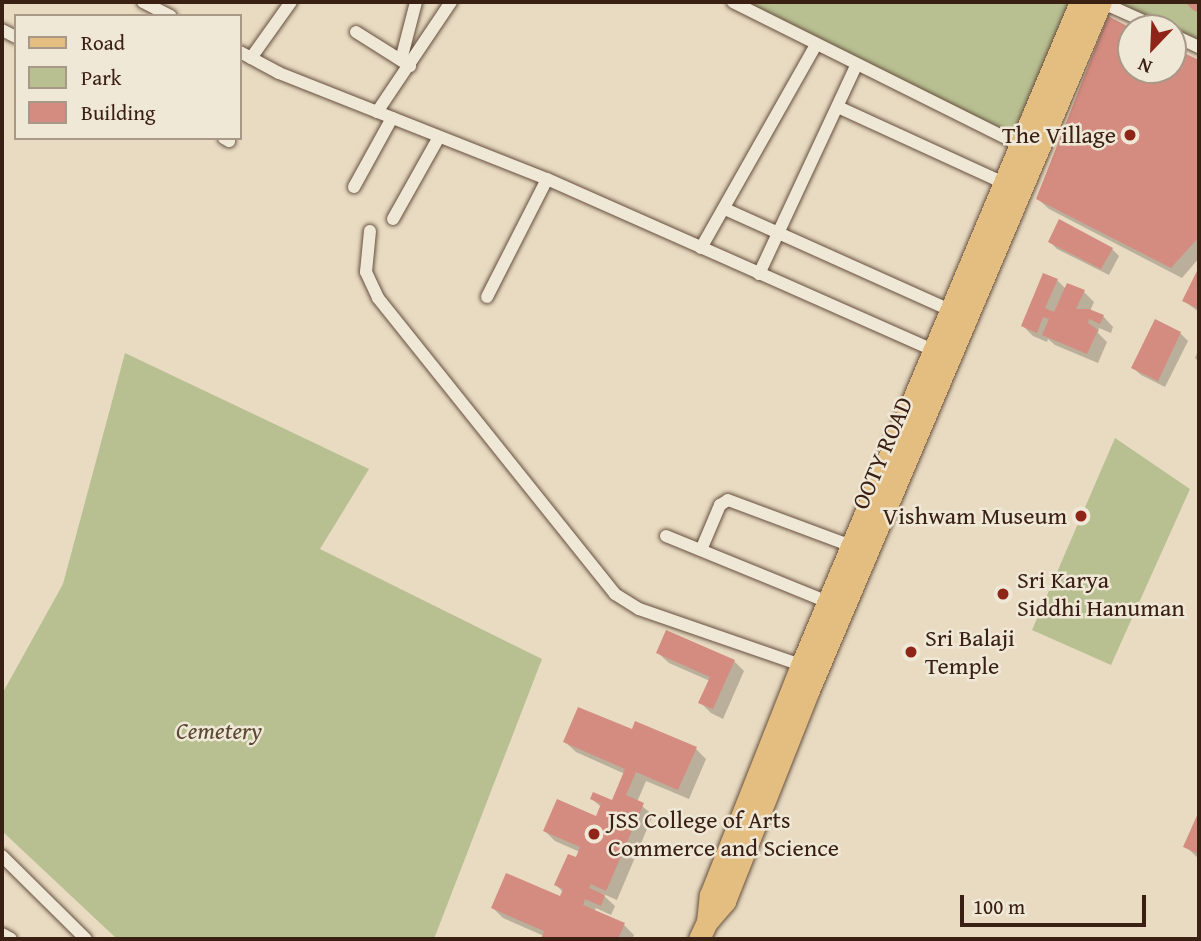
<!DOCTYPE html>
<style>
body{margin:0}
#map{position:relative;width:1201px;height:941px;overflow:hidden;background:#e8dbc2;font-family:"Gentium Book Plus",serif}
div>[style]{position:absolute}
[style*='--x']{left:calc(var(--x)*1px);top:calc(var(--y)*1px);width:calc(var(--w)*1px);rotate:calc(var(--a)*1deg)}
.green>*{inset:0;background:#b8c092}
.shadow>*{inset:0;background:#0003}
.building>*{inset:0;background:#d48c80}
.roads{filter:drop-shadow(0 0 2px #664f3e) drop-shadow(0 0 2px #664f3e)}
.minor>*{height:12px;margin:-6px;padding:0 6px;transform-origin:6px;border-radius:6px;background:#f0e8d7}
.primary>*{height:21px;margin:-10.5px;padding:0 10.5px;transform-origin:10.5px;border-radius:10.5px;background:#e4be81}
.dots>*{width:19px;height:19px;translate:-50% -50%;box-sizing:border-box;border:4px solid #f0e8d7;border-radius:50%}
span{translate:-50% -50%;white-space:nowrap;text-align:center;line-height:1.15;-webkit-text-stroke:5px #f0e8d7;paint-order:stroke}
.poi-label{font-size:24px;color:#3a2012}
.right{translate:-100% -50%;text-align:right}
.left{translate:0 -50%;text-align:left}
.street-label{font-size:24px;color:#3a2012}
.park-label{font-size:24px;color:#5a4832;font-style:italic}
.frame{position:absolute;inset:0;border:4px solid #3a2012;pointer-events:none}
.legend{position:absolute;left:14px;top:14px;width:228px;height:126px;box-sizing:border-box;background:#f0e8d7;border:2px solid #a79888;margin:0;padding:9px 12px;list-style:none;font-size:21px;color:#3a2012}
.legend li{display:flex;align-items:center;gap:14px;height:35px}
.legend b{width:35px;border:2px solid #a79888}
.north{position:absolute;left:1117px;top:14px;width:70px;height:70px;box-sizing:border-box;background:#f0e8d7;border:2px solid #a79888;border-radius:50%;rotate:203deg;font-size:19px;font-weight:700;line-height:28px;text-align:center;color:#3a2012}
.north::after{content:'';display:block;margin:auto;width:24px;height:32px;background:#8f2418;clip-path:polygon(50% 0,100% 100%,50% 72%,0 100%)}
.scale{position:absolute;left:960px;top:895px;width:186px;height:32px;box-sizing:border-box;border:4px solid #3a2012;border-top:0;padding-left:9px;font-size:21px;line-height:24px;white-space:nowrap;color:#3a2012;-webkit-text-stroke:5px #f0e8d7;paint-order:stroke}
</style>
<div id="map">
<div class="green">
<div style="clip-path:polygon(735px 2px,1082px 2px,1021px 145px)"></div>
<div style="clip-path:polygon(1101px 2px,1199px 2px,1199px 45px,1173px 34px,1173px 28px,1160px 28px)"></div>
<div style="clip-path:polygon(125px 353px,369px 469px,320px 549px,542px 659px,434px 939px,117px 939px,2px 831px,2px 694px,63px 584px)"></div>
<div style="clip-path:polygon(1115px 438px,1190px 489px,1111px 665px,1032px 630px)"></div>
</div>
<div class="shadow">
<div style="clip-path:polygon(1131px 29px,1131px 70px,1173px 70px,1173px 49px,1199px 62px,1199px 258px,1182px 278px,1049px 209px,1038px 199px)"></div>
<div style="clip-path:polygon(1050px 242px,1112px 249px,1119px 256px,1109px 275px,1057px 249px)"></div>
<div style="clip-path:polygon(1199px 271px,1199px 312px,1184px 301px)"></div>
<div style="clip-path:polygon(1057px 280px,1066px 289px,1084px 292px,1094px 302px,1090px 311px,1103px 316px,1113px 327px,1111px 333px,1099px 328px,1098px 333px,1107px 342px,1098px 363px,1055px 345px,1048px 339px,1047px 342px,1033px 336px,1023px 326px)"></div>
<div style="clip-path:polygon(1180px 333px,1188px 341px,1165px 387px,1141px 375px,1133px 368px)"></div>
<div style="clip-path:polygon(1199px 348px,1199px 362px,1195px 358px)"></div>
<div style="clip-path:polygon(658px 653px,734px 661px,744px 671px,723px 719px,711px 713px,701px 703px,710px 681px,669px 663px)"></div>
<div style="clip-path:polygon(633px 732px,696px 749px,706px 759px,689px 799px,646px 781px,637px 802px,653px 815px,617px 900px,601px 893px,615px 906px,611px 915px,596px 908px,594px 912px,624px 925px,634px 935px,632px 939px,543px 939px,544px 936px,503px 918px,493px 908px,561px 898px,563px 892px,556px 885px,580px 852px,555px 841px,545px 831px,596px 818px,601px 807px,592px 799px,613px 802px,625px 774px,576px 752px,565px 742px)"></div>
<div style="clip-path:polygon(1199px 816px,1199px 859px,1185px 846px)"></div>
</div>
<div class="building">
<div style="clip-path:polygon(1185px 2px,1199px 2px,1199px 13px,1193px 10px)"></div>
<div style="clip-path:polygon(1108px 16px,1131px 28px,1131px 70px,1173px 70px,1173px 48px,1199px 60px,1199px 237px,1171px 268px,1036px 199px)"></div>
<div style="clip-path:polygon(1059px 219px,1113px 248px,1101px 269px,1048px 242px)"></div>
<div style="clip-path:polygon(1199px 267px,1199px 304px,1197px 308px,1182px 301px)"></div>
<div style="clip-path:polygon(1043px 273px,1058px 279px,1045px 308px,1054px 312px,1067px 283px,1085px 290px,1076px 309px,1089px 309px,1104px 315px,1100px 324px,1089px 319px,1088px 323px,1098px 330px,1087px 354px,1042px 335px,1049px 319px,1043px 317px,1037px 333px,1021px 326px)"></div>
<div style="clip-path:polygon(1155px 319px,1181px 332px,1158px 381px,1131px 368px)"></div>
<div style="clip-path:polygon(666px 630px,735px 660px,713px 709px,698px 703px,710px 677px,656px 653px)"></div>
<div style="clip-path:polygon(578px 707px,632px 729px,635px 721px,697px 747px,678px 790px,636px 772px,626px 795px,644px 803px,606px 891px,591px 884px,589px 888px,605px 895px,601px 906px,585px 899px,583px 905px,625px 923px,618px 939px,541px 939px,544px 931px,491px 908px,506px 873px,560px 896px,563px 889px,554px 885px,568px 854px,576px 857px,580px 847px,543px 831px,557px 799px,596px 816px,601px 804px,590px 799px,593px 792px,612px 800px,625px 769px,563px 742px)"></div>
<div style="clip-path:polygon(1199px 811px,1199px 854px,1183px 847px)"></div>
</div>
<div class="roads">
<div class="minor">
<div style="--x:143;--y:2;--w:31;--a:27"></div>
<div style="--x:733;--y:2;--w:325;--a:26.5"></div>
<div style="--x:1101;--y:2;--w:64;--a:24.1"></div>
<div style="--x:2;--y:30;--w:16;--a:27"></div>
<div style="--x:356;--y:32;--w:64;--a:32.2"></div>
<div style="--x:1173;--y:35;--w:29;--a:25"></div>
<div style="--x:240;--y:52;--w:44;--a:28.3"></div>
<div style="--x:279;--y:73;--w:288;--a:21.6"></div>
<div style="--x:547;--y:179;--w:424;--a:23.9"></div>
<div style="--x:251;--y:58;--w:69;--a:-54.5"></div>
<div style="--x:401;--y:60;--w:60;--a:-75.5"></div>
<div style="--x:838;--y:107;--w:183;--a:24.6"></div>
<div style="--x:377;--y:112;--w:133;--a:-56.1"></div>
<div style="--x:224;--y:138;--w:6;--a:31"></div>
<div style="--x:354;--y:187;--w:79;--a:-61.2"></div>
<div style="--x:725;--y:209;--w:249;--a:24.2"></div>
<div style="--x:393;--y:219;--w:94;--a:-60.7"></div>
<div style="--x:370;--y:231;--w:41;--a:95.6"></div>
<div style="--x:366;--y:272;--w:29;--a:65"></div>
<div style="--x:378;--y:298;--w:379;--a:51.3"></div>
<div style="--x:615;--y:594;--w:28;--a:32"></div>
<div style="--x:639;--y:609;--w:171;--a:19.1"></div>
<div style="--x:701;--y:248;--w:233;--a:-60.5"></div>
<div style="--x:759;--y:274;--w:230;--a:-65"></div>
<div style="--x:487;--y:297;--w:132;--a:-63"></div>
<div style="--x:666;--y:536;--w:175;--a:22.2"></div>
<div style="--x:701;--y:550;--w:49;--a:-67.1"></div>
<div style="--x:720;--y:505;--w:9;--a:-32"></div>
<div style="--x:728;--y:500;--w:132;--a:20.4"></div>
<div style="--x:2;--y:856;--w:118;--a:44.7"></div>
<div style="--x:2;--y:934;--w:10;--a:29"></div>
</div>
<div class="primary">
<div style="--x:707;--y:922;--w:28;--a:-49"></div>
<div style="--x:725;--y:901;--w:227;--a:-68.3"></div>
<div style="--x:809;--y:690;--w:747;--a:-67"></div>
<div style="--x:699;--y:939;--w:19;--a:-65"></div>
<div style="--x:707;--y:922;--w:27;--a:-84"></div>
<div style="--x:710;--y:895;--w:247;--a:-68.4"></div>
<div style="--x:801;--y:665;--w:719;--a:-67.18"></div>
</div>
</div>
<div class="dots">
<div style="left:1130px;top:135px;background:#8f2418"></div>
<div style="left:1081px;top:516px;background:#8f2418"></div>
<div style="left:1003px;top:594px;background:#8f2418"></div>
<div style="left:911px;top:652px;background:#8f2418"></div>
<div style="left:594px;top:834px;background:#8f2418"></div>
</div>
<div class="poi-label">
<span class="right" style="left:1116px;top:135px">The Village</span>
<span class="right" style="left:1067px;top:516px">Vishwam Museum</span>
<span class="left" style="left:1017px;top:594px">Sri Karya<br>Siddhi Hanuman</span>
<span class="left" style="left:925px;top:652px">Sri Balaji<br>Temple</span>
<span class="left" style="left:608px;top:834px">JSS College of Arts<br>Commerce and Science</span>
</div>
<div class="street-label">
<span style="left:882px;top:453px;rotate:-67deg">OOTY ROAD</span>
</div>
<div class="park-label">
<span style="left:219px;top:731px">Cemetery</span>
</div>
<div class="frame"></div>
<ul class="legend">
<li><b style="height:9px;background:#e4be81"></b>Road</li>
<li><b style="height:19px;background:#b8c092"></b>Park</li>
<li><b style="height:19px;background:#d48c80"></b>Building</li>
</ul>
<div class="north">N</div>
<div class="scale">100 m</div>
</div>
